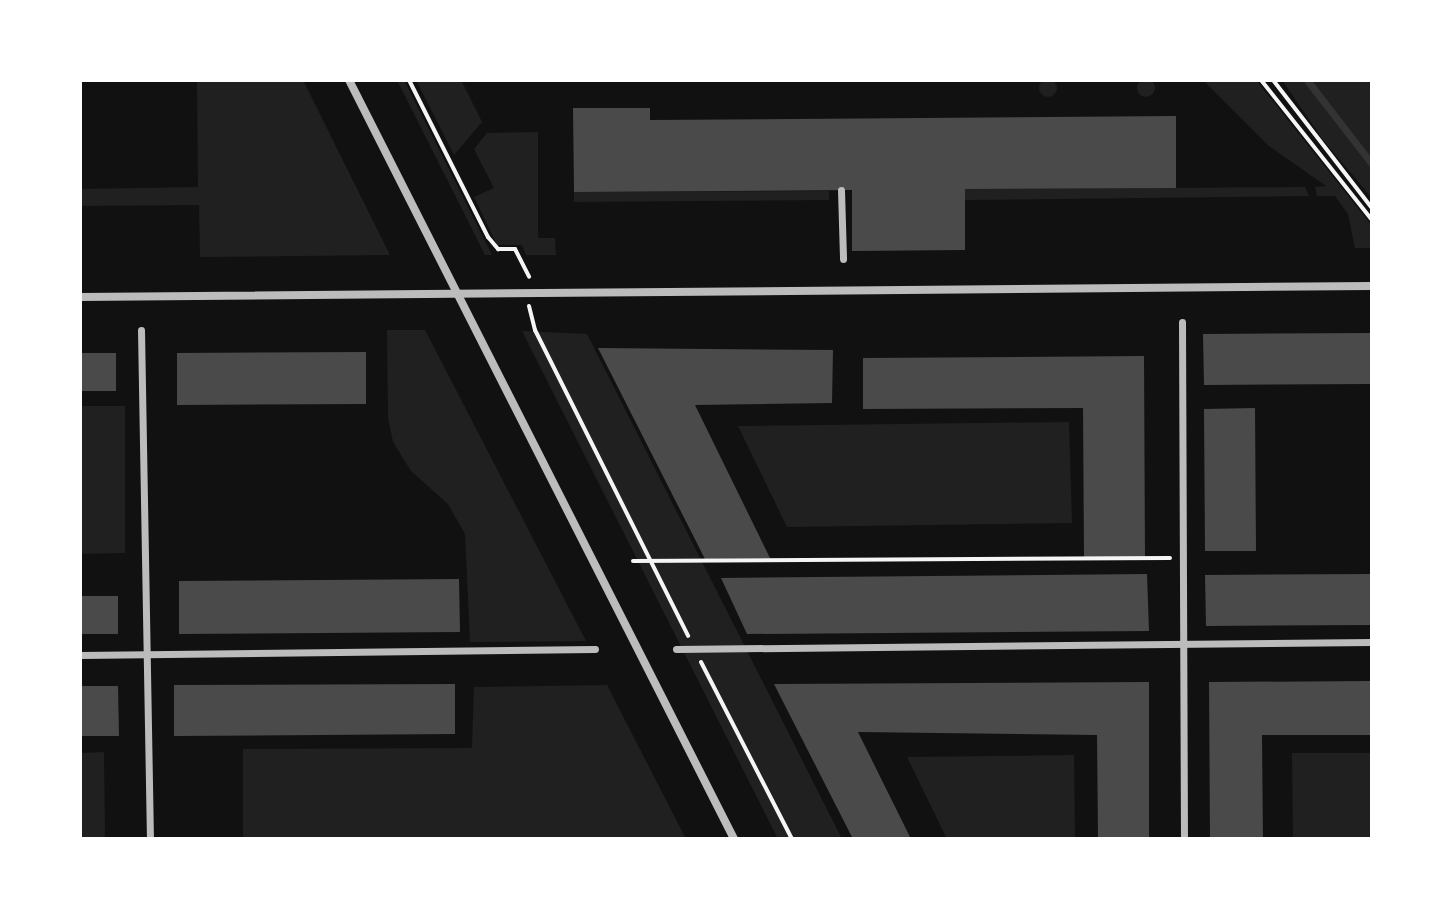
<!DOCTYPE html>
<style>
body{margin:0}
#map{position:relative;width:1452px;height:919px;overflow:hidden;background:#111;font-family:Helvetica,sans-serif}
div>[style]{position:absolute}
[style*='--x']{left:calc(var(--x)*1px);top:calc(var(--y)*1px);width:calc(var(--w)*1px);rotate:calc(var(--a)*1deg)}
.green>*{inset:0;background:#202020}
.round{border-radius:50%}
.stream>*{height:7px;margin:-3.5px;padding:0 3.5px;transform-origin:3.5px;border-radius:3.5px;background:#333}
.building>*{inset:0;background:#4a4a4a}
.path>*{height:4px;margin:-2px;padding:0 2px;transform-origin:2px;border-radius:2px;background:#f5f5f5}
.pedestrian>*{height:7px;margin:-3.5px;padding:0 3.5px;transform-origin:3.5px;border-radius:3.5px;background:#bcbcbc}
.minor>*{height:8px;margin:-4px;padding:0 4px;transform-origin:4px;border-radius:4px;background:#bcbcbc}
span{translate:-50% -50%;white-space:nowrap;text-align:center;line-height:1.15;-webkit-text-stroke:8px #fff;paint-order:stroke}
.frame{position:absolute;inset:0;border:82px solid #fff;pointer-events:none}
</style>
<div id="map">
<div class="green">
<div class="round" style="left:1039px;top:79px;width:18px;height:18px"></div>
<div class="round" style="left:1137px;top:79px;width:18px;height:18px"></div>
<div style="clip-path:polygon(197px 80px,303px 80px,390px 255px,200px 257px,199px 205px,80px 206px,80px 189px,198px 187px)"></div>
<div style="clip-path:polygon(397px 80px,404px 80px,492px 255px,485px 255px)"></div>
<div style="clip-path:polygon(416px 80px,461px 80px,482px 122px,454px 155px)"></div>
<div style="clip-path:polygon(1203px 80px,1256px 80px,1372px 226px,1372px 248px,1355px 248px,1348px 214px,1335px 196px,1317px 196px,1315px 187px,1326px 186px,1269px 146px)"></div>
<div style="clip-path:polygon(1282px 80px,1372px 80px,1372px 198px,1323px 140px)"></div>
<div style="clip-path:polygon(538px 132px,538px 238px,555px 238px,556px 255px,526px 255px,522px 245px,497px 245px,474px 197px,494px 188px,474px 149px,487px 133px)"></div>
<div style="clip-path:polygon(1305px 187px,1309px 196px,965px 200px,965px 189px)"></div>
<div style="clip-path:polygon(829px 191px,829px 200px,574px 202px,574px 192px)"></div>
<div style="clip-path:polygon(387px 330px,425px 330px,586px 641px,470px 642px,465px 534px,448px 504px,411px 471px,393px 442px,388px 418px)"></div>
<div style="clip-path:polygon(522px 331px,587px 334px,842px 839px,778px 839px)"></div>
<div style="clip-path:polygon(80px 406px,125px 406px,125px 553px,80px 554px)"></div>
<div style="clip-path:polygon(1069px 422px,1072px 523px,787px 527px,738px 426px)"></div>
<div style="clip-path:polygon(607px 685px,686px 839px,243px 839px,243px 749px,472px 748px,474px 687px)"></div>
<div style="clip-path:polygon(104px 752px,105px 839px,80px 839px,80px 753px)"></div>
<div style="clip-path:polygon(1292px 753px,1372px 753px,1372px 839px,1293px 839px)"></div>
<div style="clip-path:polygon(1074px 755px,1075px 839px,947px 839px,907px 757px)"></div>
</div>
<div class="stream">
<div style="--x:1307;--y:80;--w:106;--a:52.3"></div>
</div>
<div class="building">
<div style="clip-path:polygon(573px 108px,650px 108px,650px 120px,1176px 116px,1176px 188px,965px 189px,965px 250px,852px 251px,852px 190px,574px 192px)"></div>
<div style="clip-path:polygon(1372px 333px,1372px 384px,1204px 385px,1203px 334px)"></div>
<div style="clip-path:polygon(598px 348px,833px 350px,832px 403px,695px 405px,770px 558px,705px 559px)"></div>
<div style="clip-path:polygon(366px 352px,366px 404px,177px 405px,177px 353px)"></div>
<div style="clip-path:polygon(80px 353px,116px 353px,116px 391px,80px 391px)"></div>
<div style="clip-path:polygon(1144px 356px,1145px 557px,1084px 557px,1083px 408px,863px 409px,863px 358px)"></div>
<div style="clip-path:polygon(1255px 408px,1256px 551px,1205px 551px,1204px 409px)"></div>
<div style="clip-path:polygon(1147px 574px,1149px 631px,747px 634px,721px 578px)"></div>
<div style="clip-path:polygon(1372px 574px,1372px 625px,1206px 626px,1205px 575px)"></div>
<div style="clip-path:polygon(459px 579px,460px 632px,179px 634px,179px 581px)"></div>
<div style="clip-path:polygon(80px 596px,118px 596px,118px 634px,80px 634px)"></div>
<div style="clip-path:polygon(1372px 681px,1372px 735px,1262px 735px,1263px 839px,1210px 839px,1209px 682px)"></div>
<div style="clip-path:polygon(1149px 682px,1149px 839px,1098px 839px,1097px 735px,858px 732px,911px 839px,853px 839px,774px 684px)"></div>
<div style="clip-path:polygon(455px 684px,455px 734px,174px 736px,174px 685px)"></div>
<div style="clip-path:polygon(80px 686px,118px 686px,119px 736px,80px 736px)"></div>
</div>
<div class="path">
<div style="--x:409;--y:80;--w:176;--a:63.3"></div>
<div style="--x:488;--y:237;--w:16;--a:50"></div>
<div style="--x:498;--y:249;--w:17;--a:0"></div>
<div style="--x:515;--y:249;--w:31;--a:63"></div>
<div style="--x:1261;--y:80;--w:179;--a:51.6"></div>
<div style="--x:1273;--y:80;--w:162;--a:52.3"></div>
<div style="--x:529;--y:306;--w:25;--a:76"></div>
<div style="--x:535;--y:330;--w:342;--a:63.4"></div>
<div style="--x:633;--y:561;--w:537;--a:-0.32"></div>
<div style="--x:701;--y:662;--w:199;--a:62.8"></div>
</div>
<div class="pedestrian">
<div style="--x:841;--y:190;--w:69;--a:88.3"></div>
<div style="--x:1182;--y:322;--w:517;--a:89.78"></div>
<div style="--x:141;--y:330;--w:509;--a:88.99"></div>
<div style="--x:676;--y:649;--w:696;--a:-0.58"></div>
<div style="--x:80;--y:655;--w:515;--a:-0.67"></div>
</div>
<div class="minor">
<div style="--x:349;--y:80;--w:851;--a:63.1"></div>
<div style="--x:80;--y:297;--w:1292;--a:-0.49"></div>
</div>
<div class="frame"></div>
</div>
